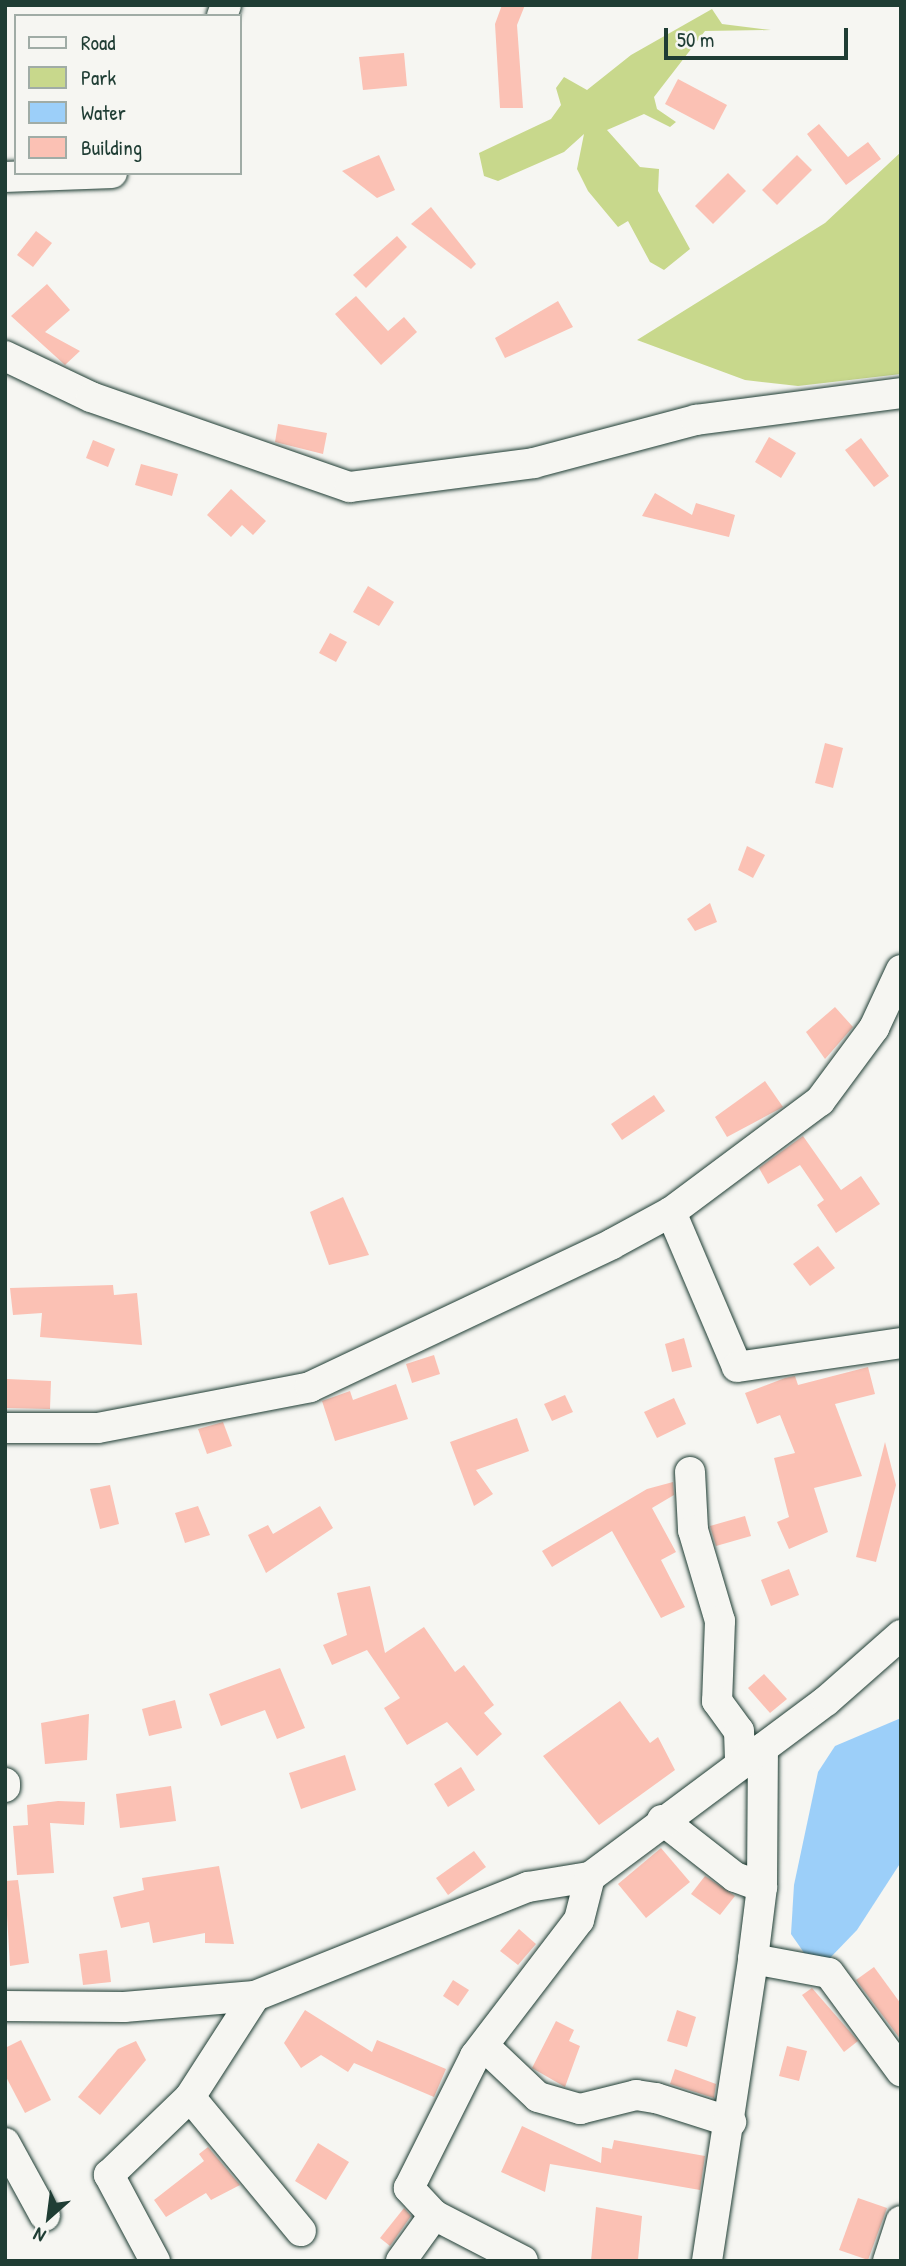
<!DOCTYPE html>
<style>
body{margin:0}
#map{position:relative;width:906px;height:2266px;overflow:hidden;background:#f6f6f2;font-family:"Patrick Hand",sans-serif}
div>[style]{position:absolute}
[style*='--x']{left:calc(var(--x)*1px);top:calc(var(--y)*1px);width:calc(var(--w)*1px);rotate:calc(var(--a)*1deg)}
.green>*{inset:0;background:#c8d88c}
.water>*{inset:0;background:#9ccff9}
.building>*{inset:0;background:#fbc1b4}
.roads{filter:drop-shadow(0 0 2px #1f3d34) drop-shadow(0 0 2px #1f3d34)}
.minor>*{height:30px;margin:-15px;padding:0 15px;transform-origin:15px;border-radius:15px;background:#f6f6f2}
span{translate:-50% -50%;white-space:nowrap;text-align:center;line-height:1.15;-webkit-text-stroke:5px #f6f6f2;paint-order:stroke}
.frame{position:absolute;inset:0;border:7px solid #1f3d34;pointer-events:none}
.legend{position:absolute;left:14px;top:14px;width:228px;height:161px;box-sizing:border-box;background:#f6f6f2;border:2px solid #a0aca6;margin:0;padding:9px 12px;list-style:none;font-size:21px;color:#1f3d34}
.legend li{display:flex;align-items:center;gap:14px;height:35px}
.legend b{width:35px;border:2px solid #a0aca6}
.north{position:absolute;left:14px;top:2182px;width:70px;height:70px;-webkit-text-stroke:5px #f6f6f2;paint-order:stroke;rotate:208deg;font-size:19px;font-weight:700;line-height:28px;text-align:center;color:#1f3d34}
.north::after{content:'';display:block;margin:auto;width:24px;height:32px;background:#1f3d34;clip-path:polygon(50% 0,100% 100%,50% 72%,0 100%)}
.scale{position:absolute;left:664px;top:28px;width:184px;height:32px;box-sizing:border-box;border:4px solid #1f3d34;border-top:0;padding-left:9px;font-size:21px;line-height:24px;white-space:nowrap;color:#1f3d34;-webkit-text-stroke:5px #f6f6f2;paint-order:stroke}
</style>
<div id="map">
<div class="green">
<div style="clip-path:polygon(712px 9px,722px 24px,771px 30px,705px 31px,654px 97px,657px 109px,676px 122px,670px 127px,644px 114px,607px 130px,640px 167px,659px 169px,658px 191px,690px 249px,664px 270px,650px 262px,628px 221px,618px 227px,588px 191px,577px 169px,584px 134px,564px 152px,498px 181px,484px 176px,479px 153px,551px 119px,561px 105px,556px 88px,564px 77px,587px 90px,631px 55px)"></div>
<div style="clip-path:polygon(901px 152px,901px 374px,798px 386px,745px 380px,637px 340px,825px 223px)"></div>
</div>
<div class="water">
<div style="clip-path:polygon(901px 1718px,901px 1862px,857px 1930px,828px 1960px,809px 1960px,791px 1934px,794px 1885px,818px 1772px,835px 1746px)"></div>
</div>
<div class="building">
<div style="clip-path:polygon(502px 5px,525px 5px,517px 25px,523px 108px,500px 108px,495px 24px)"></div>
<div style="clip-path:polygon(404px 53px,407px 86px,363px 90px,359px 57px)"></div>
<div style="clip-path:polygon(678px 79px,727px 105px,714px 130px,665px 104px)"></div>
<div style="clip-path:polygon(819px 124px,848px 157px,868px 142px,881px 159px,846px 185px,807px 134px)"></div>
<div style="clip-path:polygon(379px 155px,395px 190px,377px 198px,342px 171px)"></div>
<div style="clip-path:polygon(797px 155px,812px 170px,777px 205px,762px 190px)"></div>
<div style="clip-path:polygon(728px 173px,746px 191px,713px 224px,695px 206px)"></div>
<div style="clip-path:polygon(431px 207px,476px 264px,471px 269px,411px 224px)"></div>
<div style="clip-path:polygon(36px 231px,52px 243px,33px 267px,17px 255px)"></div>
<div style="clip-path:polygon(397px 236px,407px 247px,366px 288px,353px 275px)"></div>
<div style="clip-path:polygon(47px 284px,70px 310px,45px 332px,80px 351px,65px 365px,11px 316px)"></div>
<div style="clip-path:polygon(356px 296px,388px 331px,404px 317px,417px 332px,381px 365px,335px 314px)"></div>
<div style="clip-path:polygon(558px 301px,573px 327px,505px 358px,495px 338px)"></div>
<div style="clip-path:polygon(278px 424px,327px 433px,323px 454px,275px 442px)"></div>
<div style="clip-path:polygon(769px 437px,796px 453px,781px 478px,755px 462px)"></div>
<div style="clip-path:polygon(861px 438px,889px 476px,874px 487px,845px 450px)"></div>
<div style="clip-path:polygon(93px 440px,115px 449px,108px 467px,86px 458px)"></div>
<div style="clip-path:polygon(141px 464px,178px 474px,172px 496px,135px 485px)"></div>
<div style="clip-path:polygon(231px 489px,266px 521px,253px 535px,242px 525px,231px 537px,207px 515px)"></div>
<div style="clip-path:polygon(655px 493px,692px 515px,696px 503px,735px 515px,729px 537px,642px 516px)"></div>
<div style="clip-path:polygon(368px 586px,394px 602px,379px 626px,353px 612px)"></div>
<div style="clip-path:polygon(330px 633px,347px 642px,336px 662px,319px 653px)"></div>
<div style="clip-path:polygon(825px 743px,843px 748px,833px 788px,815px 783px)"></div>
<div style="clip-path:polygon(747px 846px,765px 855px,753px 878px,738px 870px)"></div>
<div style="clip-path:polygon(710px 903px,717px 922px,695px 931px,687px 919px)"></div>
<div style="clip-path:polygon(835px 1007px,853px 1027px,825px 1059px,806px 1032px)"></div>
<div style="clip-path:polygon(765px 1081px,783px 1107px,727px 1137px,715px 1117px)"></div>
<div style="clip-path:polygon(654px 1095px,665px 1111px,622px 1140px,611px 1124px)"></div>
<div style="clip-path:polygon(803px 1136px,841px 1190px,861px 1176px,880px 1204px,836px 1233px,817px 1205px,824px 1200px,800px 1165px,768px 1184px,759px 1168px)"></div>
<div style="clip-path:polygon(343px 1197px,369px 1255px,329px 1265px,310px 1212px)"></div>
<div style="clip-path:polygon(818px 1246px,835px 1268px,810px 1286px,793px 1264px)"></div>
<div style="clip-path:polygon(113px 1285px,114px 1295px,137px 1293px,142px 1345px,40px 1337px,42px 1313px,13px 1315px,10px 1288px)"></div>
<div style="clip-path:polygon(684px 1338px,692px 1367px,672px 1372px,665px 1344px)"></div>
<div style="clip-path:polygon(434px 1355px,440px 1374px,412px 1383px,406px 1364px)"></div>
<div style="clip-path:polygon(868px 1367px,875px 1394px,835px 1404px,862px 1476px,814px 1488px,828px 1532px,789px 1549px,777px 1522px,789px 1517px,774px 1458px,795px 1453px,780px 1415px,757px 1424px,745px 1393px,785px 1378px,795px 1376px,798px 1385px)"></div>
<div style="clip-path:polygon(7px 1379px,51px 1381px,50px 1409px,5px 1408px)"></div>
<div style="clip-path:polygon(396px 1384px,408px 1419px,335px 1441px,322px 1401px,350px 1391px,353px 1400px)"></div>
<div style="clip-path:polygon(565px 1395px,573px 1412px,552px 1421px,544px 1404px)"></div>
<div style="clip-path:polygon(674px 1398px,686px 1424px,657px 1438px,644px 1412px)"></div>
<div style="clip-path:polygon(517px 1418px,529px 1451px,476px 1470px,493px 1494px,474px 1506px,450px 1442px)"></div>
<div style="clip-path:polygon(223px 1422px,232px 1446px,207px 1454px,198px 1429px)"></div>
<div style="clip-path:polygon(885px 1442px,896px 1485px,876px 1562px,856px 1557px)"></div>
<div style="clip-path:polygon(673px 1482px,674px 1495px,652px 1508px,676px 1552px,661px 1560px,685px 1607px,661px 1618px,612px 1531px,552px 1567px,542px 1551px,647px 1489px)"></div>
<div style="clip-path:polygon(110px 1485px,119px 1524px,100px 1529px,90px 1489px)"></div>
<div style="clip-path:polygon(198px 1506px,210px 1535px,185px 1543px,175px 1513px)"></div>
<div style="clip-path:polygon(320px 1506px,333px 1528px,266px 1573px,248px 1535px,268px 1525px,273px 1534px)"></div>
<div style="clip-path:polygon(745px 1516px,751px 1536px,716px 1546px,710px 1526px)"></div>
<div style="clip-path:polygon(789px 1569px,799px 1595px,771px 1606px,761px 1580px)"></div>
<div style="clip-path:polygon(370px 1586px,385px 1653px,424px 1627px,455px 1672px,464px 1665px,494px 1705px,484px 1713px,502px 1734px,477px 1756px,447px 1722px,407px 1745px,384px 1708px,400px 1698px,367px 1650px,332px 1665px,323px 1645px,347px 1635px,337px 1593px)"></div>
<div style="clip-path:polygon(280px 1668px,305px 1728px,277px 1739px,265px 1710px,221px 1726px,209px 1694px)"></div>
<div style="clip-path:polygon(764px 1674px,787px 1699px,770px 1713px,748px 1688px)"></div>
<div style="clip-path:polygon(175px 1700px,182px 1728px,149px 1736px,142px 1709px)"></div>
<div style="clip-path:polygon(620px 1701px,650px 1743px,658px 1737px,675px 1770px,599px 1825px,543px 1756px)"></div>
<div style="clip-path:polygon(89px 1714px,87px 1760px,45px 1764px,41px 1723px)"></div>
<div style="clip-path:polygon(345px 1755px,356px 1790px,301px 1809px,289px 1773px)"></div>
<div style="clip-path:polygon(461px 1767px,475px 1790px,448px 1807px,434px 1784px)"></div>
<div style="clip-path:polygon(171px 1786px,176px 1821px,120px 1828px,116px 1794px)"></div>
<div style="clip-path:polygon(58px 1801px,85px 1802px,84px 1825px,50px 1823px,54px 1873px,17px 1875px,13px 1826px,28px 1825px,27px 1805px)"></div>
<div style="clip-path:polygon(661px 1848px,690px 1882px,646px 1918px,618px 1884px)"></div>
<div style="clip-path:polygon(474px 1851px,486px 1867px,448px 1895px,436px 1878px)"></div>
<div style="clip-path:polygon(219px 1866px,234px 1944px,205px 1943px,205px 1933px,153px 1943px,149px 1922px,121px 1928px,113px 1897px,144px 1890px,142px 1878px)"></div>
<div style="clip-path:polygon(705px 1876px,735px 1896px,720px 1915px,691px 1894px)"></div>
<div style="clip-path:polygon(18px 1880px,29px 1963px,10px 1966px,5px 1881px)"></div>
<div style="clip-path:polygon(519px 1929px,536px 1944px,518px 1965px,500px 1951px)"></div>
<div style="clip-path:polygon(107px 1950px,111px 1982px,83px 1985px,79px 1954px)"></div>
<div style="clip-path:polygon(874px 1967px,901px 2004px,901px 2040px,856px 1980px)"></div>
<div style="clip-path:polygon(453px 1980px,469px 1990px,458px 2006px,443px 1996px)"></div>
<div style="clip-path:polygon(812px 1988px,858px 2041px,844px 2052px,802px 1995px)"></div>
<div style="clip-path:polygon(305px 2010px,372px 2052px,377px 2040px,446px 2069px,434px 2097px,354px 2063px,348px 2072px,321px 2055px,301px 2068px,284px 2043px)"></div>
<div style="clip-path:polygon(677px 2010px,696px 2017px,687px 2047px,667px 2041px)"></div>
<div style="clip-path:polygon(556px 2021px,574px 2030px,569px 2041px,580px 2046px,565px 2087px,532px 2068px)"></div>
<div style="clip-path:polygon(21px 2040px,51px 2100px,25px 2113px,5px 2075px,5px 2048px)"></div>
<div style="clip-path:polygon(136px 2041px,146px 2060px,100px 2115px,78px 2097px,118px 2049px)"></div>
<div style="clip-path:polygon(787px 2046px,807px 2051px,799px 2081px,779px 2076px)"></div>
<div style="clip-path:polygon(675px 2069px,716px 2084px,714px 2098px,670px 2084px)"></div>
<div style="clip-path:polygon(522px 2126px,601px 2163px,602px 2147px,612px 2149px,614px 2140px,705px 2156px,700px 2190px,550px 2164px,545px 2192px,501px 2172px)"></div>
<div style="clip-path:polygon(318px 2143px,349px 2162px,326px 2200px,295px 2181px)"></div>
<div style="clip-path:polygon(208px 2147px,240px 2185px,211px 2200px,206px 2193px,166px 2217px,154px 2200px,204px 2161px,199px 2154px)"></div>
<div style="clip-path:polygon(858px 2198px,887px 2208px,868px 2260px,839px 2250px)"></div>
<div style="clip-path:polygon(596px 2207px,642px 2216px,638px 2260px,591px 2261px)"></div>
<div style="clip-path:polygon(404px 2208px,411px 2216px,390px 2246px,380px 2238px)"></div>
</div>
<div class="roads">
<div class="minor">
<div style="--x:222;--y:16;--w:12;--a:-70"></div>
<div style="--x:5;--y:177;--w:107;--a:-2.1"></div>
<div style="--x:5;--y:356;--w:95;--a:25.5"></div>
<div style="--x:91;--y:397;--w:274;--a:19.2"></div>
<div style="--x:350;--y:487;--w:186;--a:-7.4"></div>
<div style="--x:534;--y:463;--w:168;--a:-14.9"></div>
<div style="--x:696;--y:420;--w:207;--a:-7.5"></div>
<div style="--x:671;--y:1212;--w:168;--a:66.9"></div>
<div style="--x:737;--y:1367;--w:166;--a:-8.3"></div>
<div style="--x:5;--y:1428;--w:93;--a:0"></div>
<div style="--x:98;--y:1428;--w:216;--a:-10.9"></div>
<div style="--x:310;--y:1387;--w:334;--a:-25.3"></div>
<div style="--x:612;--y:1244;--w:67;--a:-28.5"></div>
<div style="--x:671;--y:1212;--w:186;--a:-36.7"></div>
<div style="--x:820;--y:1101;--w:91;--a:-53.5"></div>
<div style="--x:874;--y:1028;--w:64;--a:-65"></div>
<div style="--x:690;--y:1472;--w:58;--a:87"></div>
<div style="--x:693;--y:1530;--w:95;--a:73.5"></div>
<div style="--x:720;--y:1621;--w:80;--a:92.1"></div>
<div style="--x:717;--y:1701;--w:37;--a:54"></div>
<div style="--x:739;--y:1731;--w:31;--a:88"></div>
<div style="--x:5;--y:1783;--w:4;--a:90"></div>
<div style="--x:662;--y:1820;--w:93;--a:38"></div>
<div style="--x:735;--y:1877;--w:29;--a:20"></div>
<div style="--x:753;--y:1959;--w:73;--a:-82.9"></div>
<div style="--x:762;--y:1887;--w:139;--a:-89.6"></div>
<div style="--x:5;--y:2006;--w:119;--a:0.5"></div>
<div style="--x:124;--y:2007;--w:131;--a:-4.8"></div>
<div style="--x:255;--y:1996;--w:294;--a:-21.8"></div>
<div style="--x:528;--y:1887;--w:63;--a:-9.2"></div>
<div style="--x:590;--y:1877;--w:294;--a:-36.7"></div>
<div style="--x:826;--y:1701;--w:100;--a:-41.3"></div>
<div style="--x:484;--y:2046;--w:74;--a:43.4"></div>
<div style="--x:538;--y:2097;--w:44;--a:15.9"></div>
<div style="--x:580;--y:2109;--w:58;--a:-14"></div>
<div style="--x:636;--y:2095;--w:20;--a:9"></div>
<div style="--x:656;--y:2098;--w:79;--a:17.7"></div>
<div style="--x:190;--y:2097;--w:174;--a:50.4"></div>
<div style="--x:5;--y:2143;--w:83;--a:61.3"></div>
<div style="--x:434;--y:2215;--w:100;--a:27.3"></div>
<div style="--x:155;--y:2261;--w:98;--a:-118.1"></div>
<div style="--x:109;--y:2175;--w:112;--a:-43.9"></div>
<div style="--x:190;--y:2097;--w:120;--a:-57.2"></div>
<div style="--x:401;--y:2261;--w:57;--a:-54.3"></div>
<div style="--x:434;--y:2215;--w:37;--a:-133"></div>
<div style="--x:409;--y:2188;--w:148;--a:-63.4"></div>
<div style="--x:475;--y:2056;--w:171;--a:-52.6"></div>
<div style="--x:579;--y:1920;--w:44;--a:-75.7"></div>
<div style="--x:707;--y:2261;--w:305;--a:-81.3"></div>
<div style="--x:753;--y:1959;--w:77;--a:10.4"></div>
<div style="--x:829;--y:1973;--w:122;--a:53.7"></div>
<div style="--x:888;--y:2261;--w:42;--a:-72"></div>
</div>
</div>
<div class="frame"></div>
<ul class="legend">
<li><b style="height:9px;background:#f6f6f2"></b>Road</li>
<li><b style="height:19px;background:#c8d88c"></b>Park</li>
<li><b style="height:19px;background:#9ccff9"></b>Water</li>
<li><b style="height:19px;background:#fbc1b4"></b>Building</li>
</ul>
<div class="north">N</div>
<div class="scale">50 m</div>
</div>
